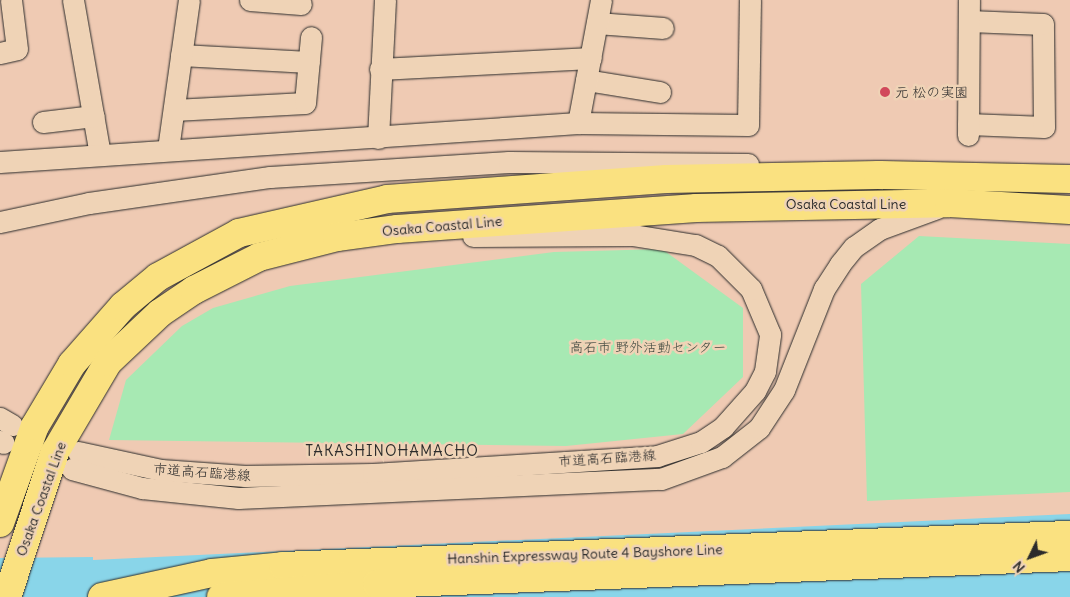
<!DOCTYPE html>
<meta charset="utf-8">
<style>
body{margin:0}
#map{position:relative;width:1070px;height:597px;overflow:hidden;background:#efcab3;font-family:Delius,"Klee One",sans-serif}
div>[style]{position:absolute}
[style*='--x']{left:calc(var(--x)*1px);top:calc(var(--y)*1px);width:calc(var(--w)*1px);rotate:calc(var(--a)*1deg)}
.green>*{inset:0;background:#a7e9b3}
.water>*{inset:0;background:#89d5e9}
.roads{filter:drop-shadow(0 0 1px #2b2b2b) drop-shadow(0 0 1px #2b2b2b)}
.minor>*{height:21px;margin:-10.5px;padding:0 10.5px;transform-origin:10.5px;border-radius:10.5px;background:#efd3b6}
.major>*{height:28px;margin:-14px;padding:0 14px;transform-origin:14px;border-radius:14px;background:#fae180}
.highway>*{height:28px;margin:-14px;padding:0 14px;transform-origin:14px;border-radius:14px;background:#fae180}
.dots>*{width:14px;height:14px;translate:-50% -50%;box-sizing:border-box;border:2px solid #efd3b6;border-radius:50%}
span{translate:-50% -50%;white-space:nowrap;text-align:center;line-height:1.15;-webkit-text-stroke:5px #efd3b6;paint-order:stroke}
.poi-label{font-size:14px;color:#2b2b2b}
.left{translate:0 -50%;text-align:left}
.street-label{font-size:14px;color:#2b2b2b}
.park-label{font-size:14px;color:#3e483f}
.neighbourhood-label{font-size:15px;color:#2b2b2b;letter-spacing:1px}
.north{position:absolute;left:1005px;top:532px;width:50px;height:50px;-webkit-text-stroke:4px #efd3b6;paint-order:stroke;rotate:228deg;font-size:14px;font-weight:700;line-height:20px;text-align:center;color:#2b2b2b}
.north::after{content:'';display:block;margin:auto;width:18px;height:22px;background:#2b2b2b;clip-path:polygon(50% 0,100% 100%,50% 72%,0 100%)}
</style>
<div id="map">
<div class="green">
<div style="clip-path:polygon(919px 236px,1070px 244px,1070px 492px,867px 501px,861px 284px)"></div>
<div style="clip-path:polygon(662px 249px,743px 308px,743px 377px,683px 434px,566px 446px,109px 440px,126px 380px,182px 326px,213px 308px,290px 286px,554px 252px)"></div>
</div>
<div class="water">
<div style="clip-path:polygon(1070px 514px,1070px 597px,0 597px,0 558px,93px 557px,93px 560px)"></div>
</div>
<div class="roads">
<div class="minor">
<div style="--x:73;--y:0;--w:156;--a:80.1"></div>
<div style="--x:250;--y:0;--w:51;--a:4.5"></div>
<div style="--x:597;--y:23;--w:66;--a:4.3"></div>
<div style="--x:0;--y:53;--w:17;--a:-13"></div>
<div style="--x:17;--y:49;--w:49;--a:-97"></div>
<div style="--x:181;--y:55;--w:128;--a:3.1"></div>
<div style="--x:380;--y:69;--w:211;--a:-3"></div>
<div style="--x:586;--y:80;--w:75;--a:9.2"></div>
<div style="--x:174;--y:110;--w:131;--a:-3.1"></div>
<div style="--x:305;--y:103;--w:66;--a:-84.8"></div>
<div style="--x:43;--y:122;--w:51;--a:-6.7"></div>
<div style="--x:578;--y:123;--w:125;--a:-79.4"></div>
<div style="--x:968;--y:124;--w:76;--a:2.3"></div>
<div style="--x:1044;--y:127;--w:103;--a:-90.6"></div>
<div style="--x:1043;--y:24;--w:74;--a:-177.7"></div>
<div style="--x:968;--y:135;--w:135;--a:-89.6"></div>
<div style="--x:378;--y:138;--w:138;--a:-87.1"></div>
<div style="--x:168;--y:149;--w:150;--a:-82"></div>
<div style="--x:0;--y:162;--w:579;--a:-3.86"></div>
<div style="--x:578;--y:123;--w:170;--a:0.7"></div>
<div style="--x:748;--y:125;--w:125;--a:-89.1"></div>
<div style="--x:0;--y:222;--w:91;--a:-12.1"></div>
<div style="--x:89;--y:203;--w:183;--a:-8.2"></div>
<div style="--x:270;--y:177;--w:239;--a:-3.6"></div>
<div style="--x:509;--y:162;--w:239;--a:0.5"></div>
<div style="--x:0;--y:418;--w:14;--a:30"></div>
<div style="--x:0;--y:441;--w:4;--a:27"></div>
<div style="--x:78;--y:452;--w:85;--a:12.2"></div>
<div style="--x:161;--y:470;--w:84;--a:4.1"></div>
<div style="--x:245;--y:476;--w:128;--a:-0.9"></div>
<div style="--x:373;--y:474;--w:285;--a:-3.6"></div>
<div style="--x:657;--y:456;--w:46;--a:-17.7"></div>
<div style="--x:701;--y:442;--w:27;--a:-34"></div>
<div style="--x:723;--y:427;--w:48;--a:-48.4"></div>
<div style="--x:755;--y:391;--w:22;--a:-63"></div>
<div style="--x:765;--y:371;--w:37;--a:-82"></div>
<div style="--x:770;--y:334;--w:49;--a:-112.9"></div>
<div style="--x:751;--y:289;--w:47;--a:-135"></div>
<div style="--x:718;--y:256;--w:25;--a:-154"></div>
<div style="--x:695;--y:245;--w:64;--a:-171"></div>
<div style="--x:632;--y:235;--w:159;--a:179.6"></div>
<div style="--x:72;--y:469;--w:73;--a:15.2"></div>
<div style="--x:142;--y:488;--w:97;--a:5.9"></div>
<div style="--x:238;--y:498;--w:423;--a:-2.6"></div>
<div style="--x:661;--y:479;--w:65;--a:-19.8"></div>
<div style="--x:722;--y:457;--w:47;--a:-38.1"></div>
<div style="--x:759;--y:428;--w:45;--a:-56.7"></div>
<div style="--x:784;--y:390;--w:109;--a:-68.4"></div>
<div style="--x:824;--y:289;--w:30;--a:-57"></div>
<div style="--x:840;--y:264;--w:22;--a:-51"></div>
<div style="--x:854;--y:247;--w:32;--a:-35"></div>
<div style="--x:880;--y:229;--w:61;--a:-20.2"></div>
</div>
<div class="major">
<div style="--x:0;--y:523;--w:103;--a:-70.2"></div>
<div style="--x:35;--y:426;--w:72;--a:-59.2"></div>
<div style="--x:72;--y:364;--w:77;--a:-48.7"></div>
<div style="--x:123;--y:306;--w:45;--a:-39.6"></div>
<div style="--x:158;--y:277;--w:92;--a:-28.5"></div>
<div style="--x:239;--y:233;--w:152;--a:-12.9"></div>
<div style="--x:387;--y:199;--w:280;--a:-4.1"></div>
<div style="--x:666;--y:179;--w:212;--a:-1.1"></div>
<div style="--x:878;--y:175;--w:192;--a:1.2"></div>
<div style="--x:7;--y:597;--w:153;--a:-71.7"></div>
<div style="--x:55;--y:452;--w:104;--a:-59.5"></div>
<div style="--x:108;--y:362;--w:71;--a:-43.3"></div>
<div style="--x:160;--y:313;--w:41;--a:-34.1"></div>
<div style="--x:194;--y:290;--w:73;--a:-26.9"></div>
<div style="--x:259;--y:257;--w:81;--a:-14.4"></div>
<div style="--x:337;--y:237;--w:61;--a:-7.6"></div>
<div style="--x:397;--y:229;--w:300;--a:-4"></div>
<div style="--x:696;--y:208;--w:253;--a:-1.1"></div>
<div style="--x:949;--y:203;--w:121;--a:3.3"></div>
</div>
<div class="highway">
<div style="--x:102;--y:597;--w:113;--a:-12.3"></div>
<div style="--x:212;--y:573;--w:71;--a:-5.6"></div>
<div style="--x:283;--y:566;--w:788;--a:-2.26"></div>
<div style="--x:221;--y:597;--w:157;--a:-4.8"></div>
<div style="--x:377;--y:584;--w:694;--a:-2.23"></div>
</div>
</div>
<div class="dots">
<div style="left:885px;top:92px;background:#d1495b"></div>
</div>
<div class="poi-label">
<span class="left" style="left:895px;top:92px">元 松の実園</span>
</div>
<div class="street-label">
<span style="left:846px;top:204px">Osaka Coastal Line</span>
<span style="left:442px;top:226px;rotate:-5deg">Osaka Coastal Line</span>
<span style="left:607px;top:458px;rotate:-4deg">市道高石臨港線</span>
<span style="left:202px;top:472px;rotate:4deg">市道高石臨港線</span>
<span style="left:41px;top:499px;rotate:-70deg">Osaka Coastal Line</span>
<span style="left:585px;top:554px;rotate:-2deg">Hanshin Expressway Route 4 Bayshore Line</span>
</div>
<div class="park-label">
<span style="left:648px;top:347px">高石市 野外活動センター</span>
</div>
<div class="neighbourhood-label">
<span style="left:392px;top:451px">TAKASHINOHAMACHO</span>
</div>
<div class="north">N</div>
</div>
